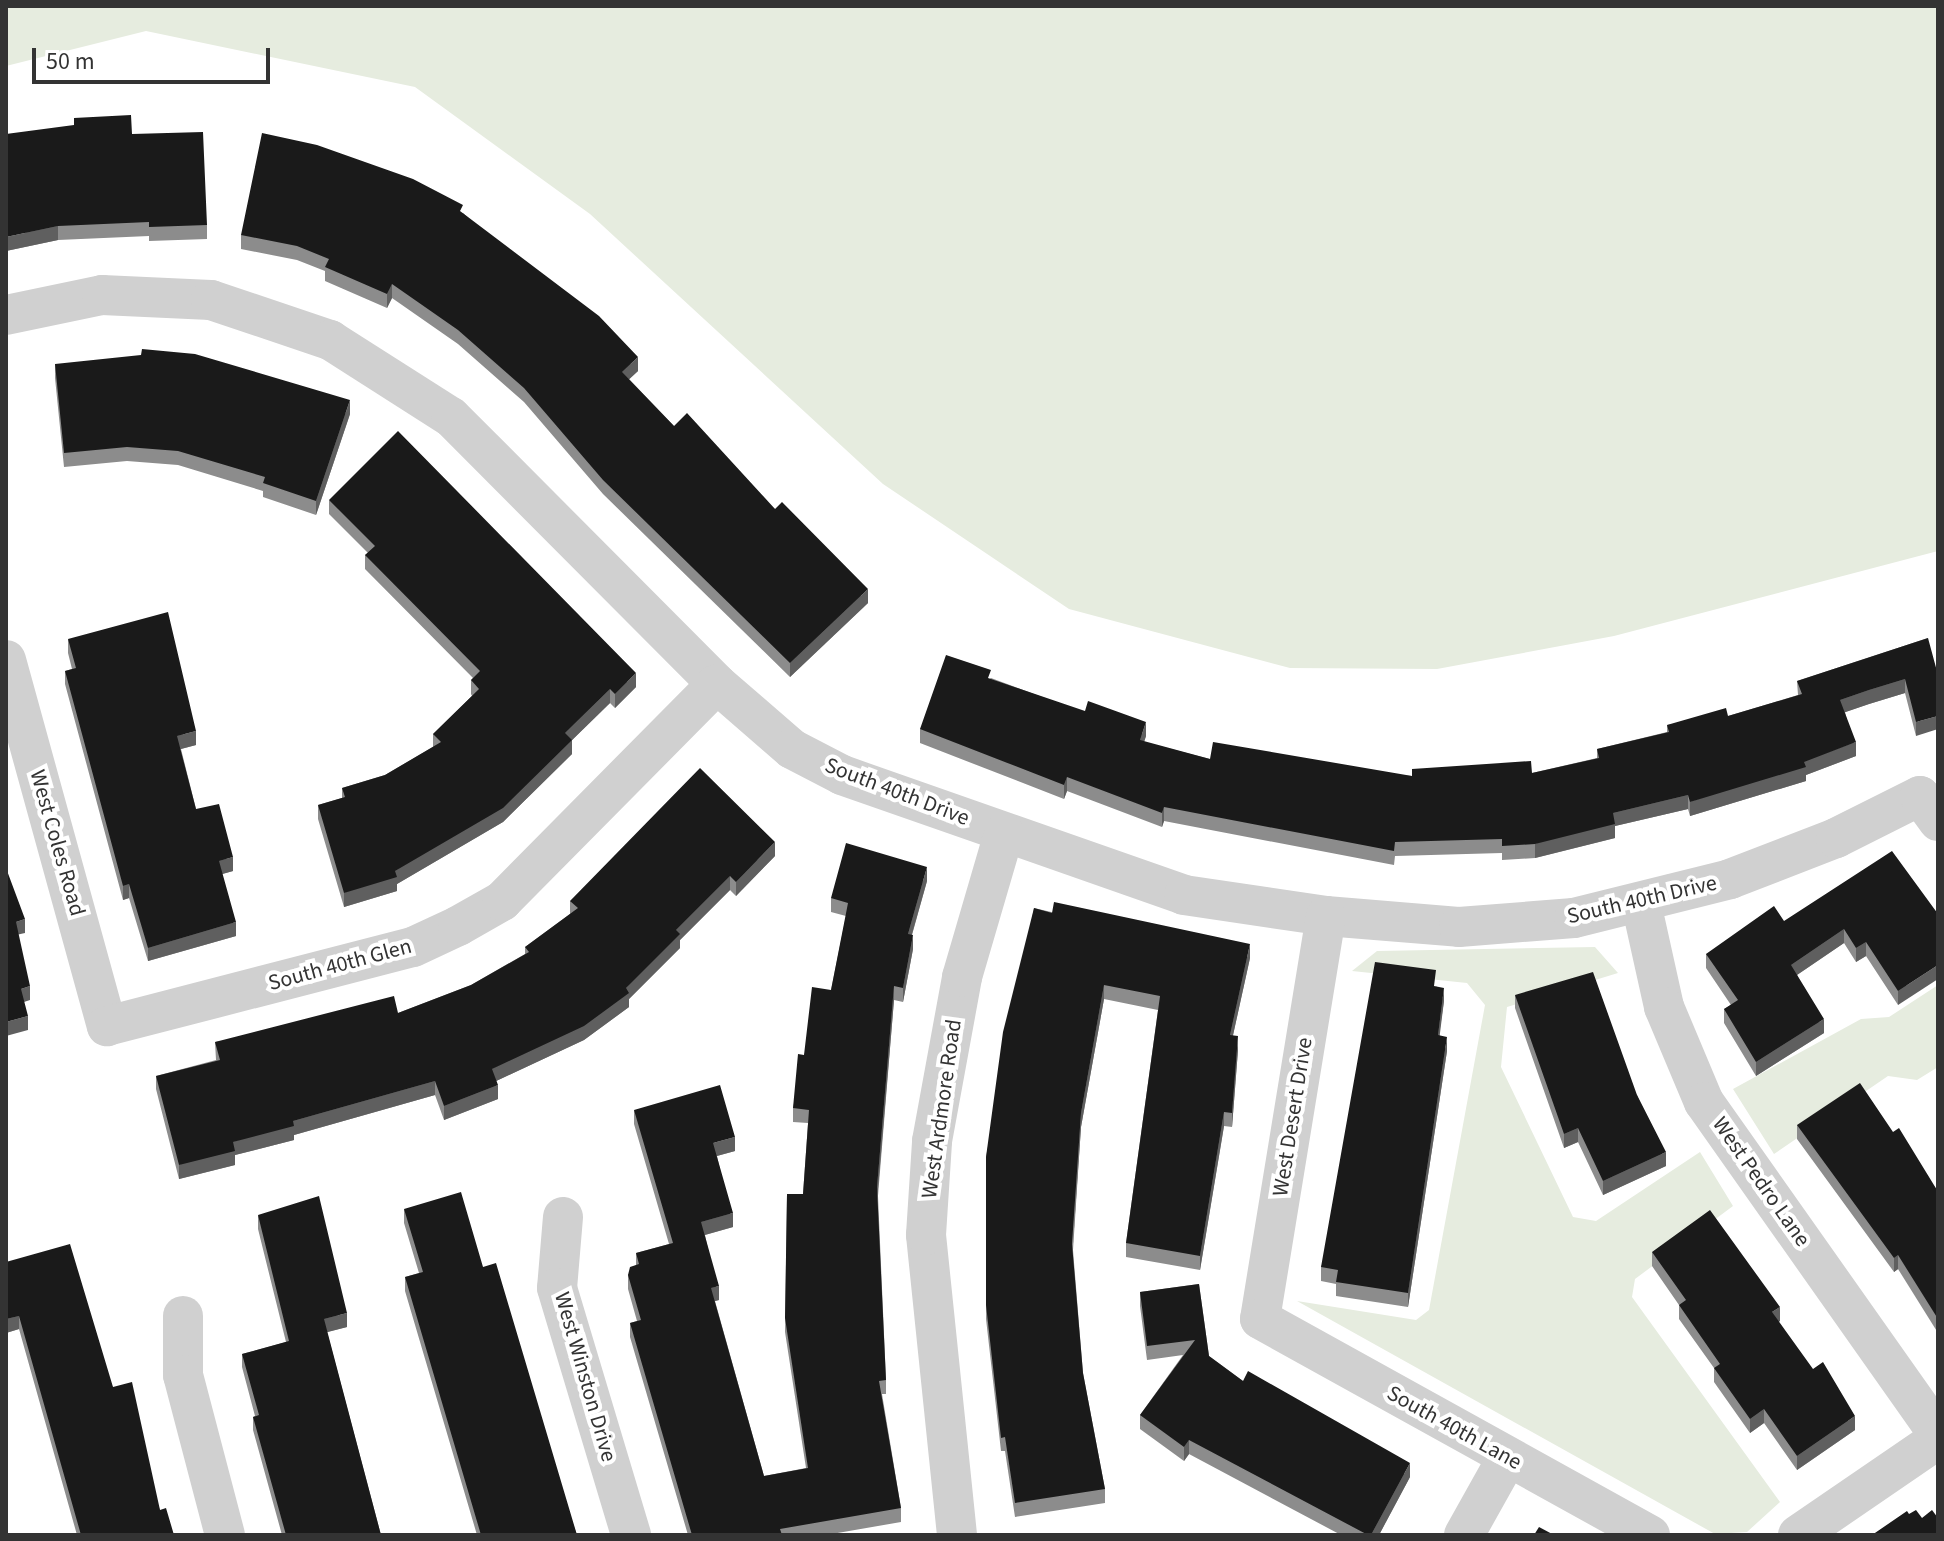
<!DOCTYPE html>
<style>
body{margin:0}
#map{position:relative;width:1944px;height:1541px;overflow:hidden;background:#fff;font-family:"Source Sans 3",sans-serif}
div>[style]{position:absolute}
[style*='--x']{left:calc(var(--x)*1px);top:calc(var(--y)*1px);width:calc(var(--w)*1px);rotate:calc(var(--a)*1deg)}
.green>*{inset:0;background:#e6ecdf}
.minor>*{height:40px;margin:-20px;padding:0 20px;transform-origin:20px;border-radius:20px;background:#d0d0d0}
.wall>*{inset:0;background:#8c8c8c}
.shaded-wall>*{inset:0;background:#5f5f5f}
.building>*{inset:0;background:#1a1a1a}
span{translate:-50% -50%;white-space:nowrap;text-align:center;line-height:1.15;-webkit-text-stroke:8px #fff;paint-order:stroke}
.street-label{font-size:22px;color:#333}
.frame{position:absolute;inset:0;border:8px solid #333;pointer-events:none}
.scale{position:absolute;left:32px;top:48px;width:238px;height:36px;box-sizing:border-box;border:4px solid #333;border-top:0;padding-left:10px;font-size:24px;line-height:28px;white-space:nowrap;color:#333;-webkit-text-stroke:6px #fff;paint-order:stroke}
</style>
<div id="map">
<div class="green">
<div style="clip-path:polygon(6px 6px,1938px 6px,1938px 551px,1614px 636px,1437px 669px,1290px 668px,1069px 609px,883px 484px,590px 214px,415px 87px,146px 31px,6px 66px)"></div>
<div style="clip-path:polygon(1595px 947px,1618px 973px,1507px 1007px,1501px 1067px,1573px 1217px,1596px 1221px,1700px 1152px,1733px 1206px,1635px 1279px,1632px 1297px,1780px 1502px,1747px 1532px,1715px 1534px,1297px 1301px,1416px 1320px,1429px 1310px,1485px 1005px,1467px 983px,1352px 971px,1377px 951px)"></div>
<div style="clip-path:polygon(1938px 985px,1938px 1067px,1917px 1080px,1888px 1076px,1774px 1154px,1733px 1089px,1861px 1019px,1889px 1017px)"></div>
</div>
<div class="minor">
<div style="--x:6;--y:315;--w:98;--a:-11.8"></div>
<div style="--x:102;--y:295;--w:109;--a:2.6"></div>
<div style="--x:211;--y:300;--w:126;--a:18.6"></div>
<div style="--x:330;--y:340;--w:143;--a:32.5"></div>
<div style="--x:451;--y:417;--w:377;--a:45.1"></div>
<div style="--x:717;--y:684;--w:99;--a:40.9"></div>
<div style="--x:792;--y:749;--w:56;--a:27.5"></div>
<div style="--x:842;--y:775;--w:362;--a:19.3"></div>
<div style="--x:1184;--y:895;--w:144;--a:8.4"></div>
<div style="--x:1326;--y:916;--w:133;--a:4.7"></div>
<div style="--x:1459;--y:927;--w:115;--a:-4.5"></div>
<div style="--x:1574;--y:918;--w:161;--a:-14"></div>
<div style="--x:1730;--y:879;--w:114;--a:-21.1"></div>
<div style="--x:1836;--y:838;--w:94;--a:-26.6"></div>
<div style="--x:1920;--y:796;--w:31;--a:54"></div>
<div style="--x:6;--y:660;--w:380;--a:74.6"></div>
<div style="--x:107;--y:1026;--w:316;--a:-14.5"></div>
<div style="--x:413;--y:947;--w:50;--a:-25"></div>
<div style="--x:458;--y:926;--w:51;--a:-29.6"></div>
<div style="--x:502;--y:901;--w:305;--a:-45.3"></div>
<div style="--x:1641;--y:903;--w:107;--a:77.5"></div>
<div style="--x:1664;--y:1007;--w:103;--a:67.2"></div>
<div style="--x:1704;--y:1102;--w:406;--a:54.8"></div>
<div style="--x:1326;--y:916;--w:408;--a:99.3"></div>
<div style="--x:1260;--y:1319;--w:446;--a:29"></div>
<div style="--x:563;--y:1217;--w:71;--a:94.8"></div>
<div style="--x:557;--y:1288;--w:258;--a:73.3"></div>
<div style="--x:183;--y:1316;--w:59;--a:90"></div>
<div style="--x:183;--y:1375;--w:165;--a:75.3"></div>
<div style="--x:957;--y:1535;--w:302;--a:-95.9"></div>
<div style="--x:926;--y:1235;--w:94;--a:-86.3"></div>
<div style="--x:932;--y:1141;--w:167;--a:-79.6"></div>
<div style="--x:962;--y:977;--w:150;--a:-73.7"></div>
<div style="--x:1464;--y:1535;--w:88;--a:-60.8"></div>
<div style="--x:1798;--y:1535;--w:170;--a:-34.4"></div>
</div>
<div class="wall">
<div style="clip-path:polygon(132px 134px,207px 225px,207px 239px,149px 241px,149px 236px,58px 240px,6px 251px)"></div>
<div style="clip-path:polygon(463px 213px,638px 371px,629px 379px,674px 426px,775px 509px,868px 603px,790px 677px,603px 494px,524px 402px,458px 344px,392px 298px,387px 308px,325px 281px,325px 271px,297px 260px,241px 249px,241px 235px)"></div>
<div style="clip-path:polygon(55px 364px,350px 414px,316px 515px,263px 497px,263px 491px,178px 465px,127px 461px,64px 467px,55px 378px)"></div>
<div style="clip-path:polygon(329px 500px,636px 687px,615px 708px,610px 703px,572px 740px,572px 754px,503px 822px,397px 884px,397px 891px,344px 907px,318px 819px,318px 805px,342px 798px,342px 788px,385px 775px,433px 747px,433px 734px,472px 696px,471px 694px,471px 680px,473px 678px,365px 569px,365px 555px,368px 553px,329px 514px)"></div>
<div style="clip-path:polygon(1928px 638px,1916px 736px,1905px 693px,1869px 704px,1845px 712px,1856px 756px,1806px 775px,1806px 781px,1690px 816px,1688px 809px,1615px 826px,1615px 838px,1535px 858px,1502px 860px,1502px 853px,1395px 856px,1394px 865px,1164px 821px,1162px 827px,1067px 791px,1064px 799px,920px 743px,920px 729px,991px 678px,1146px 736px,1144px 742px,1210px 759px,1412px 776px,1532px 773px,1597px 758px,1597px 749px,1667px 732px,1667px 725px,1728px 716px,1798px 695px,1797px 681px)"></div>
<div style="clip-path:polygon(68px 639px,196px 745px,181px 749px,196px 809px,233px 871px,222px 874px,236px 936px,148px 961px,129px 898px,123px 900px,65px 684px,65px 671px,72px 669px,68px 653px)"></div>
<div style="clip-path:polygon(775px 856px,736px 896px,730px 890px,680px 940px,680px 948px,629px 999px,629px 1007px,584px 1040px,496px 1081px,498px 1099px,444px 1120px,435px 1095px,294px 1135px,294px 1140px,235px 1155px,235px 1165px,179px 1179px,156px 1089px,156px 1076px,216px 1060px,215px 1042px,398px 1013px,471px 985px,525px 954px,525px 947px,570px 914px,570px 901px)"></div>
<div style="clip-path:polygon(927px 881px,912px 935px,913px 949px,903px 1002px,894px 1000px,878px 1196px,886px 1380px,886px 1394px,882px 1394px,901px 1508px,901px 1522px,826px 1535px,688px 1535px,630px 1337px,630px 1323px,637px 1321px,628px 1289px,628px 1275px,636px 1265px,636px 1253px,669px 1244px,634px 1124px,634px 1110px,735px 1151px,717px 1156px,733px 1227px,705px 1235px,719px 1300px,715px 1301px,764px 1476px,806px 1468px,785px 1332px,787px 1194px,803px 1194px,808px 1123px,793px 1122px,793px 1108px,804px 1055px,831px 990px,846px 916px,831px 912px,831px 898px)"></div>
<div style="clip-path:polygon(1034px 908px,1250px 958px,1233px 1035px,1238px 1050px,1232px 1127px,1224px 1126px,1200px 1270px,1126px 1257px,1126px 1243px,1158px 1010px,1104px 999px,1081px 1127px,1073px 1250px,1083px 1373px,1105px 1489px,1105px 1503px,1015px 1517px,1005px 1451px,1001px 1451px,986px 1319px,986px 1157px)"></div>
<div style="clip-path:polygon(1938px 914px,1898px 1005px,1866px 956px,1856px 962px,1844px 943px,1797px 975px,1824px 1033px,1756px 1076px,1724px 1023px,1724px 1009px,1731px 1005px,1706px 968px,1706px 954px,1784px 921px)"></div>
<div style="clip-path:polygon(1436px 986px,1444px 1001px,1439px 1035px,1447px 1051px,1408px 1307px,1336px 1296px,1336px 1284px,1321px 1281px,1321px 1267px)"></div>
<div style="clip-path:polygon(1515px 995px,1637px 1095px,1666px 1166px,1603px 1195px,1578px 1142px,1564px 1148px,1515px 1008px)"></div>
<div style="clip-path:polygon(1797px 1125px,1893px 1132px,1937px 1190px,1938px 1190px,1938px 1333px,1898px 1269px,1894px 1272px,1797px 1139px)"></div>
<div style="clip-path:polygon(404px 1209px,483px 1267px,577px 1535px,477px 1535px,405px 1291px,405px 1277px,419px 1273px,404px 1223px)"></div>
<div style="clip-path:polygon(258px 1215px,347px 1327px,327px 1332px,381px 1535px,282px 1535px,253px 1430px,253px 1417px,255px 1416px,242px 1367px,242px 1354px,286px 1342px,258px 1229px)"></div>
<div style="clip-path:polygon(1652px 1252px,1780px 1321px,1778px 1322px,1855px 1430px,1797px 1470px,1764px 1423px,1750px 1433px,1714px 1382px,1714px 1368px,1679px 1319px,1679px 1305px,1652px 1266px)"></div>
<div style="clip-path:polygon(6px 1262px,113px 1387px,160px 1510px,174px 1535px,77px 1535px,19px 1329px,6px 1333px)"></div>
<div style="clip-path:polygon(1199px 1284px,1209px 1356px,1243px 1381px,1410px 1477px,1379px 1535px,1341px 1535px,1189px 1454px,1184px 1461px,1140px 1429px,1140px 1415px,1183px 1355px,1147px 1360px,1140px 1306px,1140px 1292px)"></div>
</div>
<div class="shaded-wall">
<div style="clip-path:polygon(58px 226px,58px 240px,6px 251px,6px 237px)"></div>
<div style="clip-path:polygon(392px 284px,392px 298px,387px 308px,387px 294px)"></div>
<div style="clip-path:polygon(638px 357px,638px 371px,622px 386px,622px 372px)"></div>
<div style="clip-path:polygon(350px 400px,350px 414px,316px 515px,316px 501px)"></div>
<div style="clip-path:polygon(868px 589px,868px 603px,790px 677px,790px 663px)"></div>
<div style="clip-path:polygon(636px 673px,636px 687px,615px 708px,615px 694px)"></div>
<div style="clip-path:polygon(1905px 679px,1905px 693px,1869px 704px,1840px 714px,1840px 700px,1869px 690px)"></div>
<div style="clip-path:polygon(610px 689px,610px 703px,565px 747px,565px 733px)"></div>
<div style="clip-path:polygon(1938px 716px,1938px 729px,1916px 736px,1916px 722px)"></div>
<div style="clip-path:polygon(1146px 722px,1146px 736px,1140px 754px,1140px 740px)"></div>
<div style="clip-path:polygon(196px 731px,196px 745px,177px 750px,177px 736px)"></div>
<div style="clip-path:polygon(572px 740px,572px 754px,503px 822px,397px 884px,397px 891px,344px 907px,344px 893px,395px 871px)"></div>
<div style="clip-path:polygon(1856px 742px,1856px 756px,1806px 775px,1806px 781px,1690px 816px,1690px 802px)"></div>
<div style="clip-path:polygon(1067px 777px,1067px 791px,1064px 799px,1064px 785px)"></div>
<div style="clip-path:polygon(1688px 795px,1688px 809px,1615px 826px,1615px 838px,1535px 858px,1535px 844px,1613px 813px)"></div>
<div style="clip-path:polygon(1164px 807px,1164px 821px,1162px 827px,1162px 813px)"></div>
<div style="clip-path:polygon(775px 842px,775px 856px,736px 896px,736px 882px)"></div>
<div style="clip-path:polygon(233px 857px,233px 871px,219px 875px,219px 861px)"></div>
<div style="clip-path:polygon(927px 867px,927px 881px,908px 948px,908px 934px)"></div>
<div style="clip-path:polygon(730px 876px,730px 890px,680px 940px,680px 948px,629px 999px,629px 1007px,584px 1040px,492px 1083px,492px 1069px,626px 988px,676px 930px)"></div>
<div style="clip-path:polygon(129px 884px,129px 898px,123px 900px,123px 886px)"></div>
<div style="clip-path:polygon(25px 919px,25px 933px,16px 935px,16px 922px)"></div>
<div style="clip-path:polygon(236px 922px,236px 936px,148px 961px,148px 948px)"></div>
<div style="clip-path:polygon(1844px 929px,1844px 943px,1791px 979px,1791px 965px)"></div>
<div style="clip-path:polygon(913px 935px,913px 949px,903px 1002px,903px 988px)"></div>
<div style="clip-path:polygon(1866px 942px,1866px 956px,1856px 962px,1856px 948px)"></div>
<div style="clip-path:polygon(1250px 944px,1250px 958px,1230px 1049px,1230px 1035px)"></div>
<div style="clip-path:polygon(1938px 965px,1938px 979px,1898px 1005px,1898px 991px)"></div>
<div style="clip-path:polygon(1104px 985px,1104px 999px,1081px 1127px,1072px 1258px,1081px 1113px)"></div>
<div style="clip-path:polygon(30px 986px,30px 1000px,21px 1003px,21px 989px)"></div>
<div style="clip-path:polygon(894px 986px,894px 1000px,877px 1201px,877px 1187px)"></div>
<div style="clip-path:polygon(1444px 988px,1444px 1001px,1438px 1049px,1438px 1035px)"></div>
<div style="clip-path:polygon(28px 1016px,28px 1030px,6px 1036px,6px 1022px)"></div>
<div style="clip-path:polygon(1824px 1019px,1824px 1033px,1756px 1076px,1756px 1062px)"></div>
<div style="clip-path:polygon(1238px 1036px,1238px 1050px,1232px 1127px,1232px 1113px)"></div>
<div style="clip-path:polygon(1447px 1037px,1447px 1051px,1408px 1307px,1408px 1293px)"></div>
<div style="clip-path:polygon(435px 1081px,435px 1095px,294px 1135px,294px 1140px,235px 1155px,235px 1165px,179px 1179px,179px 1165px,233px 1142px,293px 1121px)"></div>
<div style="clip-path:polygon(498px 1085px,498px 1099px,444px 1120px,444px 1106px)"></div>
<div style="clip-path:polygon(1224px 1112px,1224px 1126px,1200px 1270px,1200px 1256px)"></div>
<div style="clip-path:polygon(1578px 1128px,1578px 1142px,1564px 1148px,1564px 1134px)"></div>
<div style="clip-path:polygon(735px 1137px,735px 1151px,713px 1157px,713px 1143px)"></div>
<div style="clip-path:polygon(1666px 1152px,1666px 1166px,1603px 1195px,1603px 1181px)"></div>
<div style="clip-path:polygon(733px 1213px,733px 1227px,701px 1236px,701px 1222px)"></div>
<div style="clip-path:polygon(1898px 1255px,1898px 1269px,1894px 1272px,1894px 1258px)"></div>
<div style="clip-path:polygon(719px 1286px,719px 1300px,711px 1302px,711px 1288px)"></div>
<div style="clip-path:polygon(1780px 1307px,1780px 1321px,1772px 1326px,1772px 1312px)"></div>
<div style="clip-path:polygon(347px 1313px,347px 1327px,324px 1333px,324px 1319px)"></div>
<div style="clip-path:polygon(19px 1316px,19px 1329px,6px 1333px,6px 1319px)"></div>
<div style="clip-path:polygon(1764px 1409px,1764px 1423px,1750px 1433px,1750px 1419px)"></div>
<div style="clip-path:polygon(1855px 1416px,1855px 1430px,1797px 1470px,1797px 1456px)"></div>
<div style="clip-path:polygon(1189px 1440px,1189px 1454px,1184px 1461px,1184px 1447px)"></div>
<div style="clip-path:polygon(1410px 1463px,1410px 1477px,1379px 1535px,1371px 1535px)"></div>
</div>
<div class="building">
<div style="clip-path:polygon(131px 115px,132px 134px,203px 132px,207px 225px,149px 227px,149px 222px,58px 226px,6px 237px,6px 134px,74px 125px,74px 118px)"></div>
<div style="clip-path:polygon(262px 133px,317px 145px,413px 179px,463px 205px,460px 211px,599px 316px,638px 357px,622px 372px,674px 426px,687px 413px,775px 509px,782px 502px,868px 589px,790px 663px,603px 480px,524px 388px,458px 330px,392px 284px,387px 294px,325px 267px,329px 259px,297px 246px,241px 235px)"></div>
<div style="clip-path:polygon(142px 349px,195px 354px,350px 400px,316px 501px,263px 483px,265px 477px,178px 451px,127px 447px,64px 453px,55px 364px,141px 355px)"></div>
<div style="clip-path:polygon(398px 431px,636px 673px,615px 694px,610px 689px,565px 733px,572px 740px,503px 808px,395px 871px,397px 877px,344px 893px,318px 805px,345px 797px,342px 788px,385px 775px,441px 742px,433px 734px,479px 689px,471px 680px,480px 671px,365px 555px,375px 546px,329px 500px)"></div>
<div style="clip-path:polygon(168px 612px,196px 731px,177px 736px,196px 809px,219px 804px,233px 857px,219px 861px,236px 922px,148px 948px,129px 884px,123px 886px,65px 671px,76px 668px,68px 639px)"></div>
<div style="clip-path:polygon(1928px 638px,1938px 675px,1938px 716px,1916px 722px,1905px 679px,1869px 690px,1840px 700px,1856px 742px,1804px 762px,1806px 767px,1690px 802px,1688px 795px,1613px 813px,1615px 824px,1535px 844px,1502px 846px,1502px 839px,1395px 842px,1394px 851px,1164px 807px,1162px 813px,1067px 777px,1064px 785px,920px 729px,946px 655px,991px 670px,988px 678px,1085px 711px,1088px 701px,1146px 722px,1140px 740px,1210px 759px,1213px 742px,1412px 776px,1412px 769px,1531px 761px,1532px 773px,1599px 758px,1597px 749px,1669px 732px,1667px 725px,1726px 708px,1728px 716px,1802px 694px,1797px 681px)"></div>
<div style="clip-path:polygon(700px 768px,775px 842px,736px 882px,730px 876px,676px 930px,680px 934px,626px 988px,629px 993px,584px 1026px,492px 1069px,498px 1085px,444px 1106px,435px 1081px,293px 1121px,294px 1126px,233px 1142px,235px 1151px,179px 1165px,156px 1076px,220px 1060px,215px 1042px,394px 996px,398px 1013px,471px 985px,529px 952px,525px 947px,578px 908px,570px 901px)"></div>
<div style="clip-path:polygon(846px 843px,927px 867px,908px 934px,913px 935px,903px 988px,894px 986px,877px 1187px,886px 1380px,879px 1381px,901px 1508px,780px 1529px,782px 1535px,692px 1535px,630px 1323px,641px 1320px,628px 1275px,630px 1267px,639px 1264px,636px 1253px,673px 1243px,634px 1110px,720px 1085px,735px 1137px,713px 1143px,733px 1213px,701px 1222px,719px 1286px,711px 1288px,764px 1476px,808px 1468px,785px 1318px,787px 1194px,803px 1194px,809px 1110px,793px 1108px,798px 1054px,804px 1055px,812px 987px,831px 990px,848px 903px,831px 898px)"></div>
<div style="clip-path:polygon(1892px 851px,1938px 914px,1938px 965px,1898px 991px,1866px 942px,1856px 948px,1844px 929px,1791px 965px,1824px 1019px,1756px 1062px,1724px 1009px,1738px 1000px,1706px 954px,1774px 906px,1784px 921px)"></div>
<div style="clip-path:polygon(6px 868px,25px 919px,16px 922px,30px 986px,21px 989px,28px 1016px,6px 1022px)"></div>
<div style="clip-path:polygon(1054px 902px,1250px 944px,1230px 1035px,1238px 1036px,1232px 1113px,1224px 1112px,1200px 1256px,1126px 1243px,1160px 996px,1104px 985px,1081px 1113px,1072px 1244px,1083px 1373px,1105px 1489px,1015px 1503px,1005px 1437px,1001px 1438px,986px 1305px,986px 1157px,1003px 1032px,1034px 908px,1052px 913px)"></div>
<div style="clip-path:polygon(1375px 962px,1436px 970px,1434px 986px,1444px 988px,1438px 1035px,1447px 1037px,1408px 1293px,1336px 1282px,1338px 1270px,1321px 1267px)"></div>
<div style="clip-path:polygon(1593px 972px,1637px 1095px,1666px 1152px,1603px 1181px,1578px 1128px,1564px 1134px,1515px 995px)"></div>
<div style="clip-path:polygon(1860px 1083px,1893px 1132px,1899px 1128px,1937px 1190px,1938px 1190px,1938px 1319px,1898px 1255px,1894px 1258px,1797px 1125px)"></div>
<div style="clip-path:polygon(461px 1192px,483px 1267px,496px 1263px,577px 1535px,481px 1535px,405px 1277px,423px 1272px,404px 1209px)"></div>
<div style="clip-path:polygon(319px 1196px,347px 1313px,324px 1319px,381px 1535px,286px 1535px,253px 1417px,259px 1415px,242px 1354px,289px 1341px,258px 1215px)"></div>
<div style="clip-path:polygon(1710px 1210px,1780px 1307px,1772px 1312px,1813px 1369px,1823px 1362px,1855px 1416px,1797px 1456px,1764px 1409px,1750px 1419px,1714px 1368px,1720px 1364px,1679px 1305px,1686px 1300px,1652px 1252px)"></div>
<div style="clip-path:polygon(70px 1244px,113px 1387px,132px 1382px,160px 1510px,166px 1508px,174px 1535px,81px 1535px,19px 1316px,6px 1319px,6px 1262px)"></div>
<div style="clip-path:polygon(1199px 1284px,1209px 1356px,1243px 1381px,1248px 1371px,1410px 1463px,1371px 1535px,1368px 1535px,1189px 1440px,1184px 1447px,1140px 1415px,1195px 1340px,1147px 1346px,1140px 1292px)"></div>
<div style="clip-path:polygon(1916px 1510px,1922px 1518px,1932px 1510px,1938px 1518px,1938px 1535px,1872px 1535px,1907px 1511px,1909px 1514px)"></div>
<div style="clip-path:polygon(1539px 1527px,1554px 1535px,1534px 1535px)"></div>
</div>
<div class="street-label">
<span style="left:897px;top:792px;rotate:21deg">South 40th Drive</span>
<span style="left:57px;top:843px;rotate:74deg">West Coles Road</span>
<span style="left:1642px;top:900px;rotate:-13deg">South 40th Drive</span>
<span style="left:340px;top:965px;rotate:-15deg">South 40th Glen</span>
<span style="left:942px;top:1109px;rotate:-82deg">West Ardmore Road</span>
<span style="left:1293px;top:1117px;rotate:-81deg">West Desert Drive</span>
<span style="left:1761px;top:1182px;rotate:55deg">West Pedro Lane</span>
<span style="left:585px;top:1377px;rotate:74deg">West Winston Drive</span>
<span style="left:1454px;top:1428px;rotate:29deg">South 40th Lane</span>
</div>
<div class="frame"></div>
<div class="scale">50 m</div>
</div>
